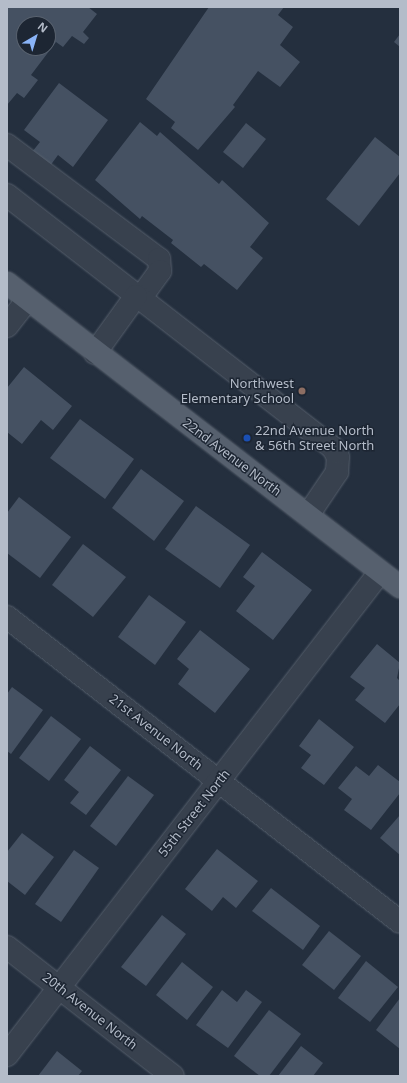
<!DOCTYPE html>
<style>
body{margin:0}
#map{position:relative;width:407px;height:1083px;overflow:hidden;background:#242f3e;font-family:"Noto Sans",sans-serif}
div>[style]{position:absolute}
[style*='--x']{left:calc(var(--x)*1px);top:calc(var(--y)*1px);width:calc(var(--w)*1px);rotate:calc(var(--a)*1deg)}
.building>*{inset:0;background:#455162}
.roads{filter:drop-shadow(0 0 1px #565f6c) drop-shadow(0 0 1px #565f6c)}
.minor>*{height:22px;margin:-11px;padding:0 11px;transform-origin:11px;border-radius:11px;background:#38414e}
.major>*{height:22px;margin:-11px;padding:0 11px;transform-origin:11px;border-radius:11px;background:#56606e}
.dots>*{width:11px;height:11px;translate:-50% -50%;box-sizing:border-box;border:2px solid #1d2633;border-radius:50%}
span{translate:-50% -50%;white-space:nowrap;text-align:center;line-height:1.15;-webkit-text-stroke:3px #1d2633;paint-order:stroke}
.poi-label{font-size:13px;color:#b4bcc9}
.right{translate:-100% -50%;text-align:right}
.left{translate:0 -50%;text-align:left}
.street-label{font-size:13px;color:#b4bcc9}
.frame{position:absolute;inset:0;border:8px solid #b4bcc9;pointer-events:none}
.north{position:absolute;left:16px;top:16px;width:40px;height:40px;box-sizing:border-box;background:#1d2633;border:1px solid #59626f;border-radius:50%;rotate:38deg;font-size:11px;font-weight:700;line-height:16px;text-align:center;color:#b4bcc9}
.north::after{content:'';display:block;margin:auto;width:14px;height:18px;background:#8ab4f8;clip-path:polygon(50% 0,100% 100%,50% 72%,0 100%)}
</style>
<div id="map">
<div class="building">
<div style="clip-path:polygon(evenodd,7px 7px,88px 7px,97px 14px,83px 32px,89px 38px,84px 44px,72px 36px,63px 47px,56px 42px,31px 75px,38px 80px,24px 98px,17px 93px,7px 105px,7px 7px,24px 24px,48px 24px,48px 48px,24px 48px,24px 24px)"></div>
<div style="clip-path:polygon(209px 7px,284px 7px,278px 15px,293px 27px,280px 45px,300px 62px,280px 87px,258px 71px,233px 105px,235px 107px,198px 150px,171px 128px,175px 122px,146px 99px)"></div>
<div style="clip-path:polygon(400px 34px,400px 47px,394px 42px)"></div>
<div style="clip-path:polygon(59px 83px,108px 120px,73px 167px,58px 155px,50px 166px,32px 152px,40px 142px,24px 130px)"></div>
<div style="clip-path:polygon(140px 122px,157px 136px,160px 132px,219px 184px,222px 180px,269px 223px,250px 247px,263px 258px,237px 290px,204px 264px,201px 267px,171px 243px,173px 240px,142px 216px,140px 219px,95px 180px)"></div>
<div style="clip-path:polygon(246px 123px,266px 139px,243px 168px,223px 152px)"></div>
<div style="clip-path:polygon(375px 137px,400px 157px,400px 173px,359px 226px,326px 199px)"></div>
<div style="clip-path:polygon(24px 367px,72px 406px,53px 430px,41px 420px,22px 444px,7px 432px,7px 388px)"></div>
<div style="clip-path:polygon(80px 419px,134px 459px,105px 499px,50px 458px)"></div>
<div style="clip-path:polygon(141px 469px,184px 501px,154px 541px,112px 508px)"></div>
<div style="clip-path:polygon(19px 497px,71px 537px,40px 578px,7px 553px,7px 513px)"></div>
<div style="clip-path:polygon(196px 506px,250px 545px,220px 588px,165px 549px)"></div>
<div style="clip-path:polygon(83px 544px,126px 577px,93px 617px,52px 585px)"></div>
<div style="clip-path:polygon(262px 552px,312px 590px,273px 640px,236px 611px,255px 586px,243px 577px)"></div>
<div style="clip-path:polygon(149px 595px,186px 622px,155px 665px,118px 637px)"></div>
<div style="clip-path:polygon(200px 630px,250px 669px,215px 713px,178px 684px,189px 669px,177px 659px)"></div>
<div style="clip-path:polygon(377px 644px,400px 663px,397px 678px,400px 681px,400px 704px,385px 723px,355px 700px,365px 688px,350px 677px)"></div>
<div style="clip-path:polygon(12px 687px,43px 710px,11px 754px,7px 751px,7px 694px)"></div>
<div style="clip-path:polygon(51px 716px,81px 739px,49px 781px,19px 758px)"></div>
<div style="clip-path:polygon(319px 719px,354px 747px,324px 785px,301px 768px,311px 755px,299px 746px)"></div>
<div style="clip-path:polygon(90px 746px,121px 770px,86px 815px,70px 803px,79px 792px,64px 780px)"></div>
<div style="clip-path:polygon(378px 765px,400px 782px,400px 793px,371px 830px,344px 810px,352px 799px,338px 788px,356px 766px,369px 776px)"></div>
<div style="clip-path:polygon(128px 776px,154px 795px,116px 846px,90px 826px)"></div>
<div style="clip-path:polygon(400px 815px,400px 855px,380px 838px)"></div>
<div style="clip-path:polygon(22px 833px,54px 857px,25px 895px,7px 881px,7px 852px)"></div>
<div style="clip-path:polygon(217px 849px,258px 881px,236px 908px,223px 897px,212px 911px,185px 889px)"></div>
<div style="clip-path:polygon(74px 850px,99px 868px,61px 922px,35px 904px)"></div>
<div style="clip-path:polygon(271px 888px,320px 926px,303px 950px,252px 911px)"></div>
<div style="clip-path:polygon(162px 915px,186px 934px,146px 986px,121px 967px)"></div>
<div style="clip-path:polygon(329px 931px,361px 956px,334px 990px,302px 965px)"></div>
<div style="clip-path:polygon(366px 961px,398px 987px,370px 1022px,338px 998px)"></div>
<div style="clip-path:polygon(182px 962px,213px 987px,187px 1020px,156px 995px)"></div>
<div style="clip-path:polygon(222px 990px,237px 1002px,246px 990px,262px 1002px,228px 1048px,196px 1025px)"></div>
<div style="clip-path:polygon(400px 998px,400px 1049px,376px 1030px)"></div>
<div style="clip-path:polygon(269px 1010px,301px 1034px,269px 1076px,260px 1076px,234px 1056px)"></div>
<div style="clip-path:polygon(301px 1046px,323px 1063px,313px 1076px,278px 1076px)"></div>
<div style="clip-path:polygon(57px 1051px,82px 1071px,78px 1076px,38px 1076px)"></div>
</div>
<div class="roads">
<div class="minor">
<div style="--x:7;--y:145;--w:190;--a:36.9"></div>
<div style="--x:159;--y:259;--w:12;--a:85"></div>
<div style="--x:160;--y:271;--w:34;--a:126"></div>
<div style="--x:7;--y:195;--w:413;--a:37.8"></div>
<div style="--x:333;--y:448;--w:10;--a:61"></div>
<div style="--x:338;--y:457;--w:15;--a:94"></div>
<div style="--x:337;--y:472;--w:52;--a:124"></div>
<div style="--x:7;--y:326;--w:33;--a:-52"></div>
<div style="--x:95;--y:353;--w:70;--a:-54.3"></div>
<div style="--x:7;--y:617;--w:497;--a:37.8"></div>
<div style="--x:7;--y:947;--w:210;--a:37.9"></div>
<div style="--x:7;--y:1055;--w:610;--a:-52.32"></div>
</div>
<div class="major">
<div style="--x:7;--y:283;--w:497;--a:37.7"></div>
</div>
</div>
<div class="dots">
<div style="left:302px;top:391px;background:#8d6e63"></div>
<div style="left:247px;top:438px;background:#1a4fb4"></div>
</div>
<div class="poi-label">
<span class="right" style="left:294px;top:391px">Northwest<br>Elementary School</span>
<span class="left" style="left:255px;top:438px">22nd Avenue North<br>&amp; 56th Street North</span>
</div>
<div class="street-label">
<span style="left:232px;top:457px;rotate:37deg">22nd Avenue North</span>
<span style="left:156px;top:732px;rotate:38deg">21st Avenue North</span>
<span style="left:194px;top:813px;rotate:-52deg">55th Street North</span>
<span style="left:90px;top:1011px;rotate:38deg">20th Avenue North</span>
</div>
<div class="frame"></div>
<div class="north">N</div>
</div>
